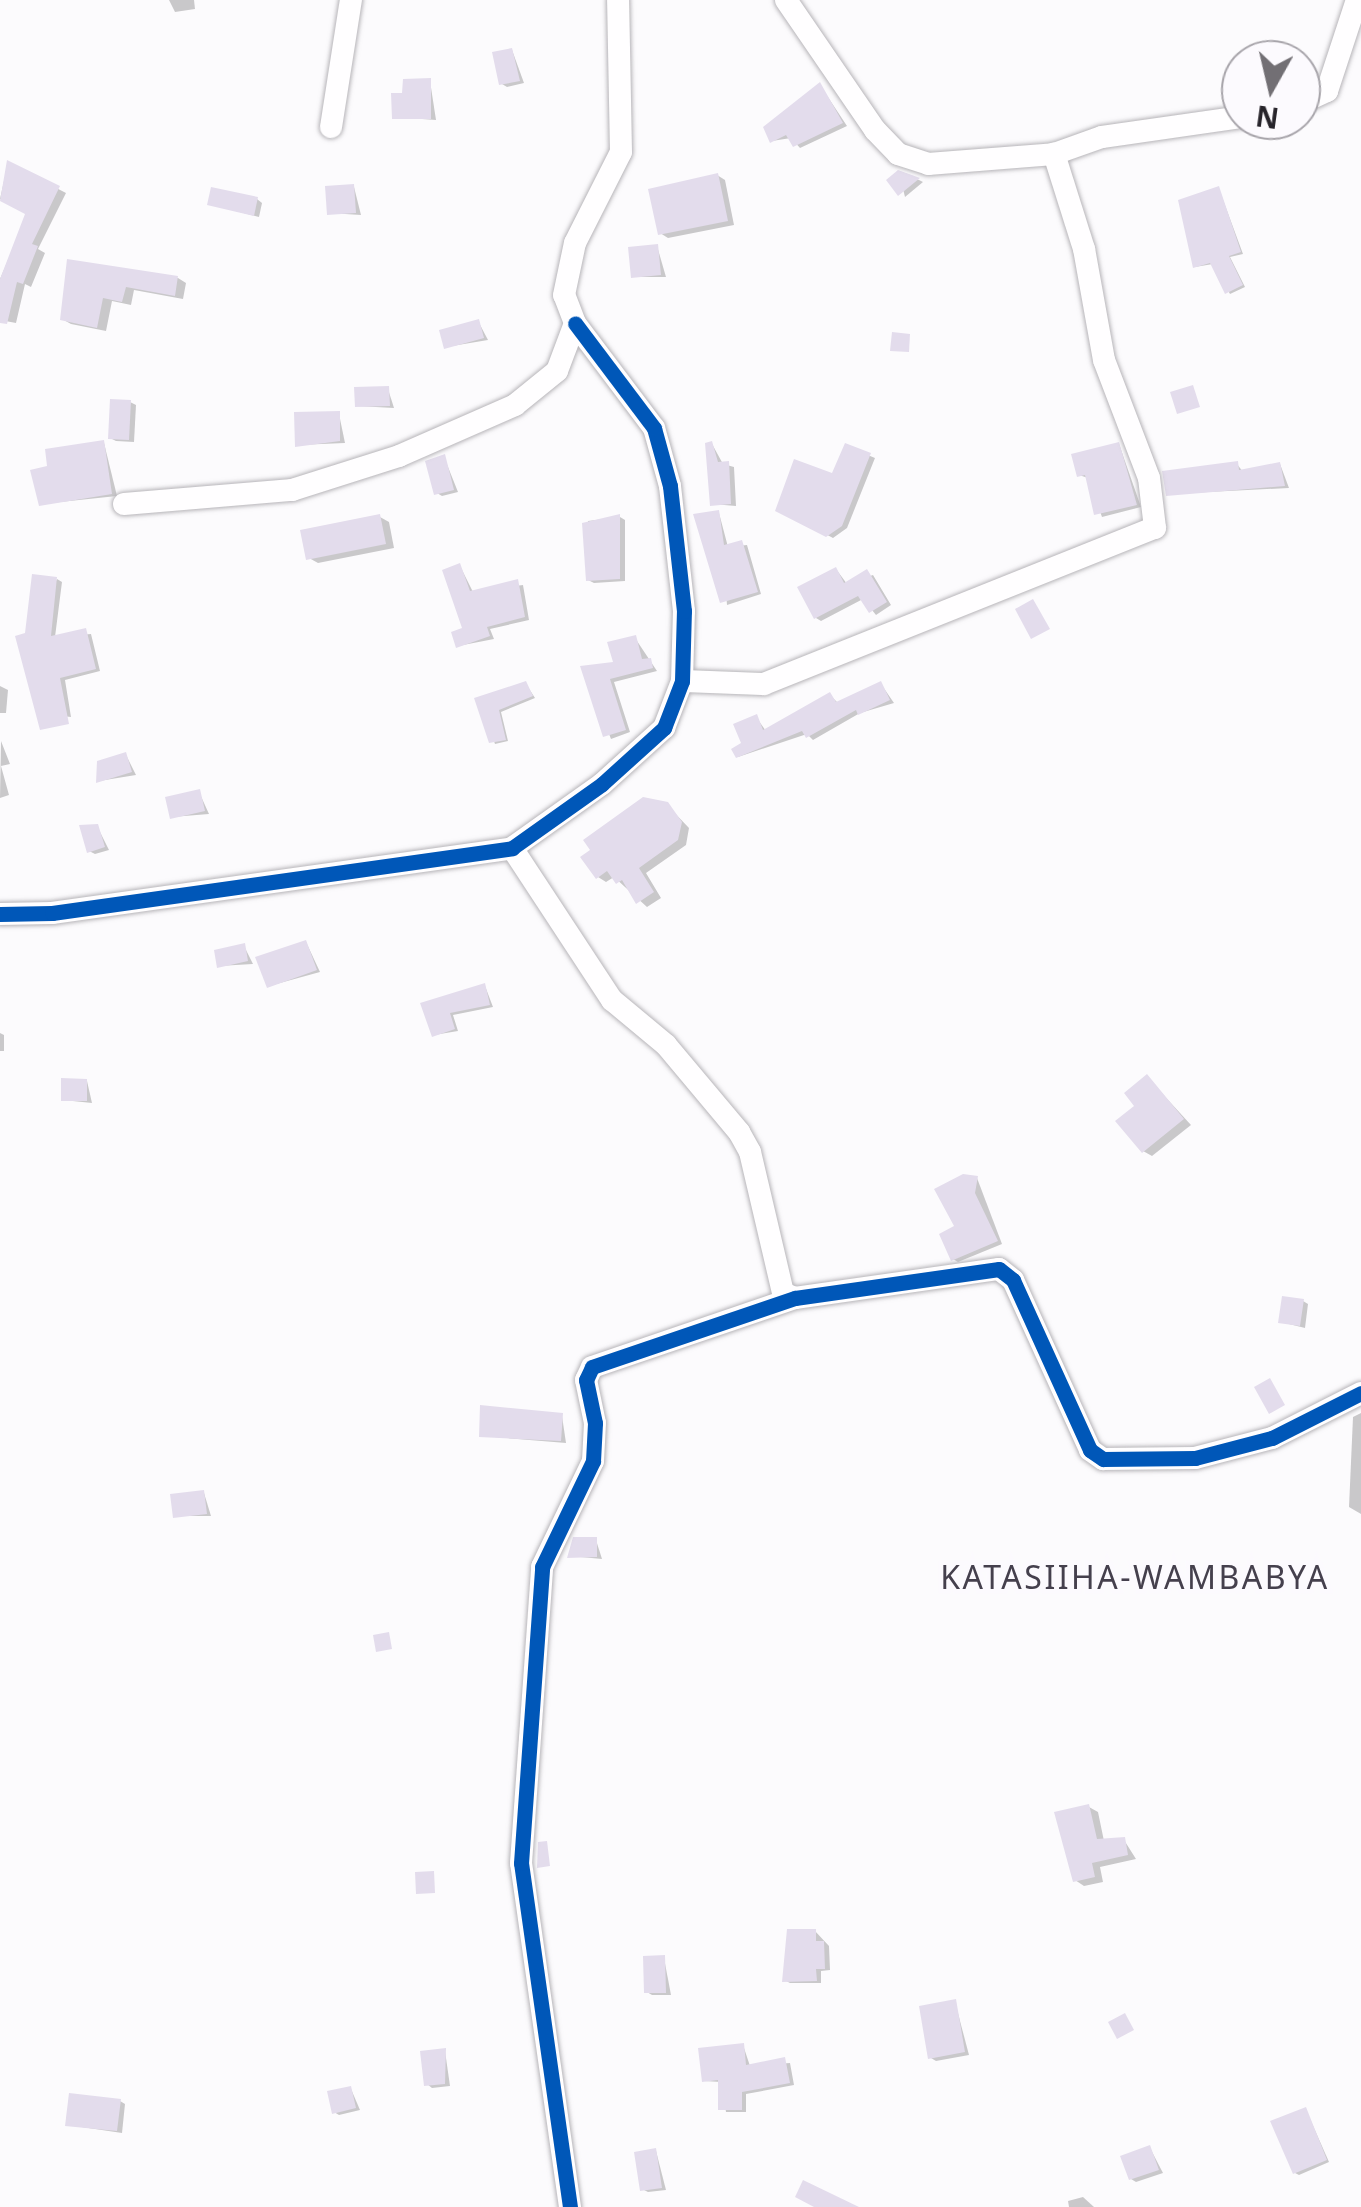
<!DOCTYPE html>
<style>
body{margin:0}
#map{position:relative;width:1361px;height:2207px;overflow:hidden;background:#fcfbfd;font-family:"Noto Sans",sans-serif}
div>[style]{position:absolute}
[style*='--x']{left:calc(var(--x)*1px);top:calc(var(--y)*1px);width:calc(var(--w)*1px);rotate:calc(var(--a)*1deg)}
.shadow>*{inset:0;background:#0003}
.building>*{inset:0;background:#e3dcec}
.roads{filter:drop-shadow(0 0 2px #b7b5b9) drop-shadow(0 0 2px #b7b5b9)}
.minor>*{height:22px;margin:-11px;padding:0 11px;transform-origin:11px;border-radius:11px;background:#fffeff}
.cycleway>*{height:15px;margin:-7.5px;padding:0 7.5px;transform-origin:7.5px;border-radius:7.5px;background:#0057b8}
span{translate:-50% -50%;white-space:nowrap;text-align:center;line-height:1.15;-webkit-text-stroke:9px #fcfafe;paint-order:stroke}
.quarter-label{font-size:32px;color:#45404d;letter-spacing:2.5px}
.north{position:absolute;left:1221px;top:40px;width:100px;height:100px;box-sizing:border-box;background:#fcfafe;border:2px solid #a7a4aa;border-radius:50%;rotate:188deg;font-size:28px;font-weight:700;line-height:40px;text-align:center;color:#27242b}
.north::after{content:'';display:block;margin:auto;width:35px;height:45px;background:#726f74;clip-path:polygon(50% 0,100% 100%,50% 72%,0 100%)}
</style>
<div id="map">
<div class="shadow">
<div style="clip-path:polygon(169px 0,194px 0,195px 9px,175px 12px)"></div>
<div style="clip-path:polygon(512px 50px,524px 83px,507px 87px,502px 84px)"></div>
<div style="clip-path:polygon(430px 81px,436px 120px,394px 117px,405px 95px)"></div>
<div style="clip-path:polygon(820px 85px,847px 126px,800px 148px,791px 138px,772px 141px)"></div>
<div style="clip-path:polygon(8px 163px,66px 193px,38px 249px,45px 253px,31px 287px,25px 284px,16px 323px,0 320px,0 279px,28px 213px,0 199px)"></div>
<div style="clip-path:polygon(899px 173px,919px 180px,923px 182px,905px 197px)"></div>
<div style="clip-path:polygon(717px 175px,725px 180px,734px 225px,668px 238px,660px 233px)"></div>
<div style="clip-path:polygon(354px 187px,361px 215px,329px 213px)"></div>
<div style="clip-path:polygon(1219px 189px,1243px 254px,1230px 257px,1245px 287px,1230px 294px,1213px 264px,1195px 267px)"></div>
<div style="clip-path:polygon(257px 199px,262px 203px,259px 217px,209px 204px)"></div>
<div style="clip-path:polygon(657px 246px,666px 277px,634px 277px)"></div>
<div style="clip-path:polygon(70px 262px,178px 278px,186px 283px,183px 299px,134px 290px,131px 305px,112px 301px,106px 331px,71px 324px,62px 319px)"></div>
<div style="clip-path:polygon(478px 321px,488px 340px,446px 347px)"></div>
<div style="clip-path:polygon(388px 389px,394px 408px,357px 406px)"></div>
<div style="clip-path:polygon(130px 402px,136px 405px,134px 442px,116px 441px,110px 438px)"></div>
<div style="clip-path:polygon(339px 414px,345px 443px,298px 445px)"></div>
<div style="clip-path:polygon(104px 443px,117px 496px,41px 504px)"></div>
<div style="clip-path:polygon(712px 444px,723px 464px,734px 467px,736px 506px,712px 504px)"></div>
<div style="clip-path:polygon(1119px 444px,1141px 507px,1102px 517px,1088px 478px,1079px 475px)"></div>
<div style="clip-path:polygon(846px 446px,875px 458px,847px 528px,833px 538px,778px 509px,834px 477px)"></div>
<div style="clip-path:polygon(444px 457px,458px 492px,442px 496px,437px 493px)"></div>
<div style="clip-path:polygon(1237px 464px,1243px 472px,1280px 464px,1289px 488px,1169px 494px)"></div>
<div style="clip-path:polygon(719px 513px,728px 547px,747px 545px,761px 594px,727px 605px)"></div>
<div style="clip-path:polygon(380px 517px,389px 522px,394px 548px,318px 563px,309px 558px)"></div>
<div style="clip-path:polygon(620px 517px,625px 520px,625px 581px,594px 583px,588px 580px,588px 521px)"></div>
<div style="clip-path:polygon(460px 566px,473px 592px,523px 585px,529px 620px,490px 629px,494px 639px,458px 646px,465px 629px)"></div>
<div style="clip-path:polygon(836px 569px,847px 584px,873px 575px,891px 605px,876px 615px,863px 599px,821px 621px,816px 618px)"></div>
<div style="clip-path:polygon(57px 579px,62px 582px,55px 637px,91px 634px,100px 671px,65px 680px,71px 717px,44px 714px,28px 635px)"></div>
<div style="clip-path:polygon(635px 638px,657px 671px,614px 682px,630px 732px,611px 739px,583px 668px,616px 664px)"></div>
<div style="clip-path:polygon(526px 684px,535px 698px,501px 712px,508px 741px,495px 744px,478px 699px)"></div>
<div style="clip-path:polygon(881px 684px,894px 703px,860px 713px,813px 740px,807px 734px,738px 757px,756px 717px,766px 731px,830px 695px,839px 704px)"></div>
<div style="clip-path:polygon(0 686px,8px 690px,6px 713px,0 713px)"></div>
<div style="clip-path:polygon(1px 741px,10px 764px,1px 766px,9px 795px,0 798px)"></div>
<div style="clip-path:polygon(126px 755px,136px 775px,99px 781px)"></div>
<div style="clip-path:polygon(199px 792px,209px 814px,172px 817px)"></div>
<div style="clip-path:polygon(667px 805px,689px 828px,686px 845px,646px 873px,661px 898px,647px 907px,614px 877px,606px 882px,598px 877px)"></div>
<div style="clip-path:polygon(97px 826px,109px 850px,95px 854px,89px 851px)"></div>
<div style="clip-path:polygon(306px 942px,320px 972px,269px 986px)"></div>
<div style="clip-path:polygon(244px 946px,253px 964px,219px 966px)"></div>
<div style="clip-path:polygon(485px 986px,493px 1007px,453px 1015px,458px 1031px,434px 1035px,423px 1005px)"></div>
<div style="clip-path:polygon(0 1033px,4px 1035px,4px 1051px,0 1051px)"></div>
<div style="clip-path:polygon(1147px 1077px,1191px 1125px,1152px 1156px,1143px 1151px,1138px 1106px)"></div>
<div style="clip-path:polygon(87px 1081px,92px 1103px,63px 1100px)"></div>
<div style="clip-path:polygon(977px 1178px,1002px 1244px,958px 1262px,953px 1259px,958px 1228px)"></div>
<div style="clip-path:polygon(1303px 1301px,1308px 1304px,1305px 1328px,1281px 1322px)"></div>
<div style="clip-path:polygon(1361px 1413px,1361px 1514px,1349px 1507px,1353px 1417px)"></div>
<div style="clip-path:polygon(562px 1416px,566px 1443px,482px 1436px)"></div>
<div style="clip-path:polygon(204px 1493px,211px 1516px,176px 1516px)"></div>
<div style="clip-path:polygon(596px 1540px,602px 1559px,570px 1556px)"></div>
<div style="clip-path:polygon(1089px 1807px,1098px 1812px,1104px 1841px,1124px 1840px,1136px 1859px,1100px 1867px,1103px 1882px,1084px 1886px,1075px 1880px)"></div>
<div style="clip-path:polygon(815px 1931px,829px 1946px,830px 1970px,821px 1971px,821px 1983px,790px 1983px,784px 1980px)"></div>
<div style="clip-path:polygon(664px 1958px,671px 1995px,652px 1995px,647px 1992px)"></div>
<div style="clip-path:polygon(955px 2002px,969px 2055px,936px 2061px,931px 2058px)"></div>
<div style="clip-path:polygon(743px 2045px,750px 2066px,790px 2063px,794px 2085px,746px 2094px,746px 2112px,726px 2112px,721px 2082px,704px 2081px)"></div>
<div style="clip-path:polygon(445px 2051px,450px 2086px,432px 2088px,427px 2084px)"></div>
<div style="clip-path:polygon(351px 2089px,360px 2110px,339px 2115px,334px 2112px)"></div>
<div style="clip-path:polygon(120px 2101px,125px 2104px,122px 2133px,68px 2125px)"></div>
<div style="clip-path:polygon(1306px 2110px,1329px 2162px,1299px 2175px,1295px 2173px)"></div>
<div style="clip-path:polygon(1150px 2148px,1163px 2173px,1136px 2182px,1131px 2179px)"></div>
<div style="clip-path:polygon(656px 2151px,666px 2190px,648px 2192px,642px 2189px)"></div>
<div style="clip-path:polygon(1083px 2197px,1094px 2207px,1069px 2207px,1068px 2201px)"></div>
</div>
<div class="building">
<div style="clip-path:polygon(512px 48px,520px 81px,499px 85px,492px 52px)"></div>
<div style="clip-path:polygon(431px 78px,431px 119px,392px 119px,391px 93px,402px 93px,403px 79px)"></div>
<div style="clip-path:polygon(820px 82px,843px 123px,793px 147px,786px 135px,770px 143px,763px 127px)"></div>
<div style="clip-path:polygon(7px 160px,60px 186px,32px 244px,38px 246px,23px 284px,17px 282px,7px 324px,0 323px,0 279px,25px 214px,0 201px)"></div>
<div style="clip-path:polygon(898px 170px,920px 178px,898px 196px,886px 180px)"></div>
<div style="clip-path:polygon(718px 173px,728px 221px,658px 235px,648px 189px)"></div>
<div style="clip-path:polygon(354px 184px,356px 213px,327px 215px,325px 186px)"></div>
<div style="clip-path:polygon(1219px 186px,1241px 252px,1229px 256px,1243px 285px,1225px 294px,1210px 263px,1193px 268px,1178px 200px)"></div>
<div style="clip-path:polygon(211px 187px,258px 197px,254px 216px,207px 205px)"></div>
<div style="clip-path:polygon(658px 244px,661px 275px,631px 278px,628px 247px)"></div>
<div style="clip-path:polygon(67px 259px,178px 276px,175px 296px,126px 287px,122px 302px,103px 298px,97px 328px,60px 320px)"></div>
<div style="clip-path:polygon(479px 319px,484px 338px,444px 349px,439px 330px)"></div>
<div style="clip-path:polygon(892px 332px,910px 334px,909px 352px,890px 351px)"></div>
<div style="clip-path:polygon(1193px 385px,1200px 407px,1177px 414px,1170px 392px)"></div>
<div style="clip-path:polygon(389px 386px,390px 406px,355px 407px,354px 387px)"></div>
<div style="clip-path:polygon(110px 399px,131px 400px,129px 440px,108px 439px)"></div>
<div style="clip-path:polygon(340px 411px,340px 441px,295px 447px,294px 412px)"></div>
<div style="clip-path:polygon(104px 440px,112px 494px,39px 506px,30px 470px,47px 466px,45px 449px)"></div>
<div style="clip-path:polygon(712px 441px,718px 462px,729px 461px,731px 504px,710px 506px,705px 443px)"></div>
<div style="clip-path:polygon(1119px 442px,1137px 505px,1094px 515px,1085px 475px,1077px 477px,1071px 454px)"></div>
<div style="clip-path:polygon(845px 443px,871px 453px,842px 526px,826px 537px,775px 511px,794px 459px,832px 473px)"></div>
<div style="clip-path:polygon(445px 454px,454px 490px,434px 495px,425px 461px)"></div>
<div style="clip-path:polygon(1238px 461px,1239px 470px,1280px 462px,1285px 486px,1166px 496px,1162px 471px)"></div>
<div style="clip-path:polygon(719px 510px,724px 545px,742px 540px,758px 592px,720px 603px,693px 514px)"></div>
<div style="clip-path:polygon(380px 514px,386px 544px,306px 560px,300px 530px)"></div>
<div style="clip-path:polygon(620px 514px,620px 579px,586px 581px,582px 523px)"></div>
<div style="clip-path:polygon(460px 563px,470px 591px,518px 579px,525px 617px,487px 627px,490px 636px,456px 648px,451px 632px,462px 628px,442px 570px)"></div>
<div style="clip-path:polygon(836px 567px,844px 583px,867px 569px,887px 602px,869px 613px,858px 596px,814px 619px,797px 587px)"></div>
<div style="clip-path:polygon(32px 574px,57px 577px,51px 636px,86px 628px,96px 669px,60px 678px,69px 724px,40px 730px,15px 636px,25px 633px)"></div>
<div style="clip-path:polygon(1033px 599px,1050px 629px,1031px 639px,1015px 609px)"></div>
<div style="clip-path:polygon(636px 635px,642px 659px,651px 658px,653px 668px,610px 679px,626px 730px,603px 737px,580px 666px,613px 662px,607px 642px)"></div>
<div style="clip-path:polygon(526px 681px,533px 696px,499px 710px,506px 740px,489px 743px,474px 698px)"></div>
<div style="clip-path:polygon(881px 681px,890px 700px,858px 715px,856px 710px,806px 738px,802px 731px,736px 758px,731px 749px,741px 743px,733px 724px,757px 714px,763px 730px,830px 692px,836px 702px)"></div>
<div style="clip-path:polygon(126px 752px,132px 772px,96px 783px,97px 761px)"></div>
<div style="clip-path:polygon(200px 789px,205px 811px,170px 819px,165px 797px)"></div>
<div style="clip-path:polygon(643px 797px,668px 802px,682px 822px,678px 840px,639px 868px,654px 892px,636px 904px,622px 880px,616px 884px,607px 871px,596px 879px,580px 857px,590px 850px,583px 840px)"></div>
<div style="clip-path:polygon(98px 824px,105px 847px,87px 853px,79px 825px)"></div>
<div style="clip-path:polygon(306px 940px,317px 970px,267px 988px,255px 957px)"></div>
<div style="clip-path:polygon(245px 943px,248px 961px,217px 968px,214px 950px)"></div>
<div style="clip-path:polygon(485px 983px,490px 1005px,450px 1013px,455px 1029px,432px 1037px,420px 1003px)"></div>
<div style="clip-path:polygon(1147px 1074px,1184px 1119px,1142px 1153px,1115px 1121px,1134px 1106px,1124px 1093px)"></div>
<div style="clip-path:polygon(61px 1078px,87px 1079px,87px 1101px,61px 1101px)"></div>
<div style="clip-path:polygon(963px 1174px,978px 1176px,975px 1193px,998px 1241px,951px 1261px,939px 1234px,954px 1226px,934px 1189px)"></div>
<div style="clip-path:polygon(1282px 1296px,1304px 1299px,1300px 1326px,1278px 1323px)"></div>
<div style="clip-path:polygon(1270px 1378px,1285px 1405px,1269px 1414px,1254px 1387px)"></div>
<div style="clip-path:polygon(480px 1405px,563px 1413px,561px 1441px,479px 1437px)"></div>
<div style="clip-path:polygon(204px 1490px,207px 1514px,173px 1518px,170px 1494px)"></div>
<div style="clip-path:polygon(573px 1537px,597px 1537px,597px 1557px,567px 1558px)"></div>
<div style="clip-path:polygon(389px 1632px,392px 1649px,376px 1652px,373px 1635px)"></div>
<div style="clip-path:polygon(1089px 1804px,1097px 1839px,1125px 1837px,1128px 1855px,1092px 1863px,1095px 1877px,1073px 1882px,1054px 1812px)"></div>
<div style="clip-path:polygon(547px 1841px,550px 1866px,537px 1868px,538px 1842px)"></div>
<div style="clip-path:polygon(434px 1871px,435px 1893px,416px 1894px,415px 1872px)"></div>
<div style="clip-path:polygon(787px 1929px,816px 1929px,816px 1941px,824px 1941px,825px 1969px,816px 1969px,817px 1981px,782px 1982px)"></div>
<div style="clip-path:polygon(665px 1955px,666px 1993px,644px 1993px,643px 1956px)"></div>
<div style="clip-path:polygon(956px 1999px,965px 2052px,928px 2059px,919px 2006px)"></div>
<div style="clip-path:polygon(1125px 2013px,1134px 2030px,1117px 2039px,1108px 2022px)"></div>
<div style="clip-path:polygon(744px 2043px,746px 2065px,785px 2057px,790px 2083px,742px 2092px,742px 2110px,718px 2110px,718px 2080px,702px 2082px,698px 2048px)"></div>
<div style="clip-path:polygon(446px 2048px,445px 2084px,424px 2086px,420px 2051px)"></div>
<div style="clip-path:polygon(351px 2086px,356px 2108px,332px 2114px,327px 2091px)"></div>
<div style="clip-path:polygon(69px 2093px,121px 2099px,117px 2131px,65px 2126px)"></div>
<div style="clip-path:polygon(1306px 2107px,1327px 2160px,1293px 2174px,1270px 2121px)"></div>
<div style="clip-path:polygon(1150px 2145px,1159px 2170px,1129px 2180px,1120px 2156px)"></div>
<div style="clip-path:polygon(656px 2148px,662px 2188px,640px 2191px,634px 2152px)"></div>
<div style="clip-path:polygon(803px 2180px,859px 2207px,814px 2207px,795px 2197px)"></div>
</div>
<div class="roads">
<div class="minor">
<div style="--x:786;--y:0;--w:158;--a:55.6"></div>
<div style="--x:875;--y:130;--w:33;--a:46"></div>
<div style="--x:898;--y:154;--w:32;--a:18"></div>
<div style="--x:928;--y:164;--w:126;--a:-4.5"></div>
<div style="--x:1054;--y:154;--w:51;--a:-19.5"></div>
<div style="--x:1102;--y:137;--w:140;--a:-8.2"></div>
<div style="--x:1301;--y:103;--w:29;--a:-25"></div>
<div style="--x:1327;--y:91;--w:96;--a:-71.8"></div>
<div style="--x:331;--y:127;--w:129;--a:-81.1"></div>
<div style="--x:124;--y:504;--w:169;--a:-4.8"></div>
<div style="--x:292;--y:490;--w:112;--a:-17.6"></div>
<div style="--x:399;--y:456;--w:127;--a:-23.7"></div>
<div style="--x:515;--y:405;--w:54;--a:-39"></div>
<div style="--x:557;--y:371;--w:51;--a:-69.4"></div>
<div style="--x:575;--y:323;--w:30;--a:-111"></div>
<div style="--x:564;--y:295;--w:53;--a:-78.1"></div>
<div style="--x:575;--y:243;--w:102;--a:-63.2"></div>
<div style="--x:621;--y:152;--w:152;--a:-91.1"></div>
<div style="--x:682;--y:681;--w:82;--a:2.1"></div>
<div style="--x:764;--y:684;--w:421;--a:-21.8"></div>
<div style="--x:1155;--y:528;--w:50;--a:-96.8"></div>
<div style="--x:1149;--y:478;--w:126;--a:-110.9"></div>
<div style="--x:1104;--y:360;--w:113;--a:-100.2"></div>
<div style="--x:1084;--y:249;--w:100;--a:-107.5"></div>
<div style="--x:512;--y:848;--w:182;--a:56.7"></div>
<div style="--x:612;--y:1000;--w:70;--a:39.8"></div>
<div style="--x:666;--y:1045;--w:114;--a:50"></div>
<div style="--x:739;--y:1132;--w:23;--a:61"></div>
<div style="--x:750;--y:1152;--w:145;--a:76.8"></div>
<div style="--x:783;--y:1293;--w:13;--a:23"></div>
<div style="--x:0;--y:914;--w:52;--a:-1.1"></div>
<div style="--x:52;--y:913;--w:465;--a:-8"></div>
<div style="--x:512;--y:848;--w:110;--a:-35.4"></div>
<div style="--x:602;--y:784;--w:84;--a:-42.1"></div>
<div style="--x:664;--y:728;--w:50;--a:-69"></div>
<div style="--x:682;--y:681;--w:70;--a:-88.4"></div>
<div style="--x:684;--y:611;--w:126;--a:-96.4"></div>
<div style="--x:670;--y:486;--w:60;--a:-105.4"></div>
<div style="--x:654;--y:428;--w:131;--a:-127"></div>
<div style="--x:570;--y:2207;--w:347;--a:-98.1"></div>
<div style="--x:521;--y:1863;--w:297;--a:-85.9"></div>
<div style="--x:542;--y:1567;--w:118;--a:-64.3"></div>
<div style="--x:593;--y:1461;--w:38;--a:-87"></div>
<div style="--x:595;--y:1423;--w:44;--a:-101.8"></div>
<div style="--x:586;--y:1380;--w:14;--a:-65"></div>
<div style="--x:592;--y:1367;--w:214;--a:-18.8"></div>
<div style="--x:795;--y:1298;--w:206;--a:-8.1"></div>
<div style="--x:999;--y:1269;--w:18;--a:38"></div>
<div style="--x:1013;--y:1280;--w:187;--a:65.6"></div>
<div style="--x:1090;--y:1450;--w:16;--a:35"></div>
<div style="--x:1103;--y:1459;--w:92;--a:-0.6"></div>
<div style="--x:1195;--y:1458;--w:80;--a:-14.6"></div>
<div style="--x:1272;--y:1438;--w:100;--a:-26.8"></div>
</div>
</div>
<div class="cycleway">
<div style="--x:0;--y:914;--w:52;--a:-1.1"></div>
<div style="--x:52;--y:913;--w:465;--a:-8"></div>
<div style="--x:512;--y:848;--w:110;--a:-35.4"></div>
<div style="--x:602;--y:784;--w:84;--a:-42.1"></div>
<div style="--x:664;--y:728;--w:50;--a:-69"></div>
<div style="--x:682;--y:681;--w:70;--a:-88.4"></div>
<div style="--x:684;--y:611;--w:126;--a:-96.4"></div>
<div style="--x:670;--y:486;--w:60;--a:-105.4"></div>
<div style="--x:654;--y:428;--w:131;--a:-127"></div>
<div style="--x:570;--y:2207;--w:347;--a:-98.1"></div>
<div style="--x:521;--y:1863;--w:297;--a:-85.9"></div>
<div style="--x:542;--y:1567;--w:118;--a:-64.3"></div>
<div style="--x:593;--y:1461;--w:38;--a:-87"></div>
<div style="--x:595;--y:1423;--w:44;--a:-101.8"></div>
<div style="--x:586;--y:1380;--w:14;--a:-65"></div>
<div style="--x:592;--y:1367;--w:214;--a:-18.8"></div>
<div style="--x:795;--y:1298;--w:206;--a:-8.1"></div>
<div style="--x:999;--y:1269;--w:18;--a:38"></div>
<div style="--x:1013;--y:1280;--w:187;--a:65.6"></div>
<div style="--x:1090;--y:1450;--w:16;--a:35"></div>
<div style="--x:1103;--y:1459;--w:92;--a:-0.6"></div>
<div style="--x:1195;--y:1458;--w:80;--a:-14.6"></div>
<div style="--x:1272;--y:1438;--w:100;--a:-26.8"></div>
</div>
<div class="quarter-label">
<span style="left:1135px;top:1577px">KATASIIHA-WAMBABYA</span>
</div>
<div class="north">N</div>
</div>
